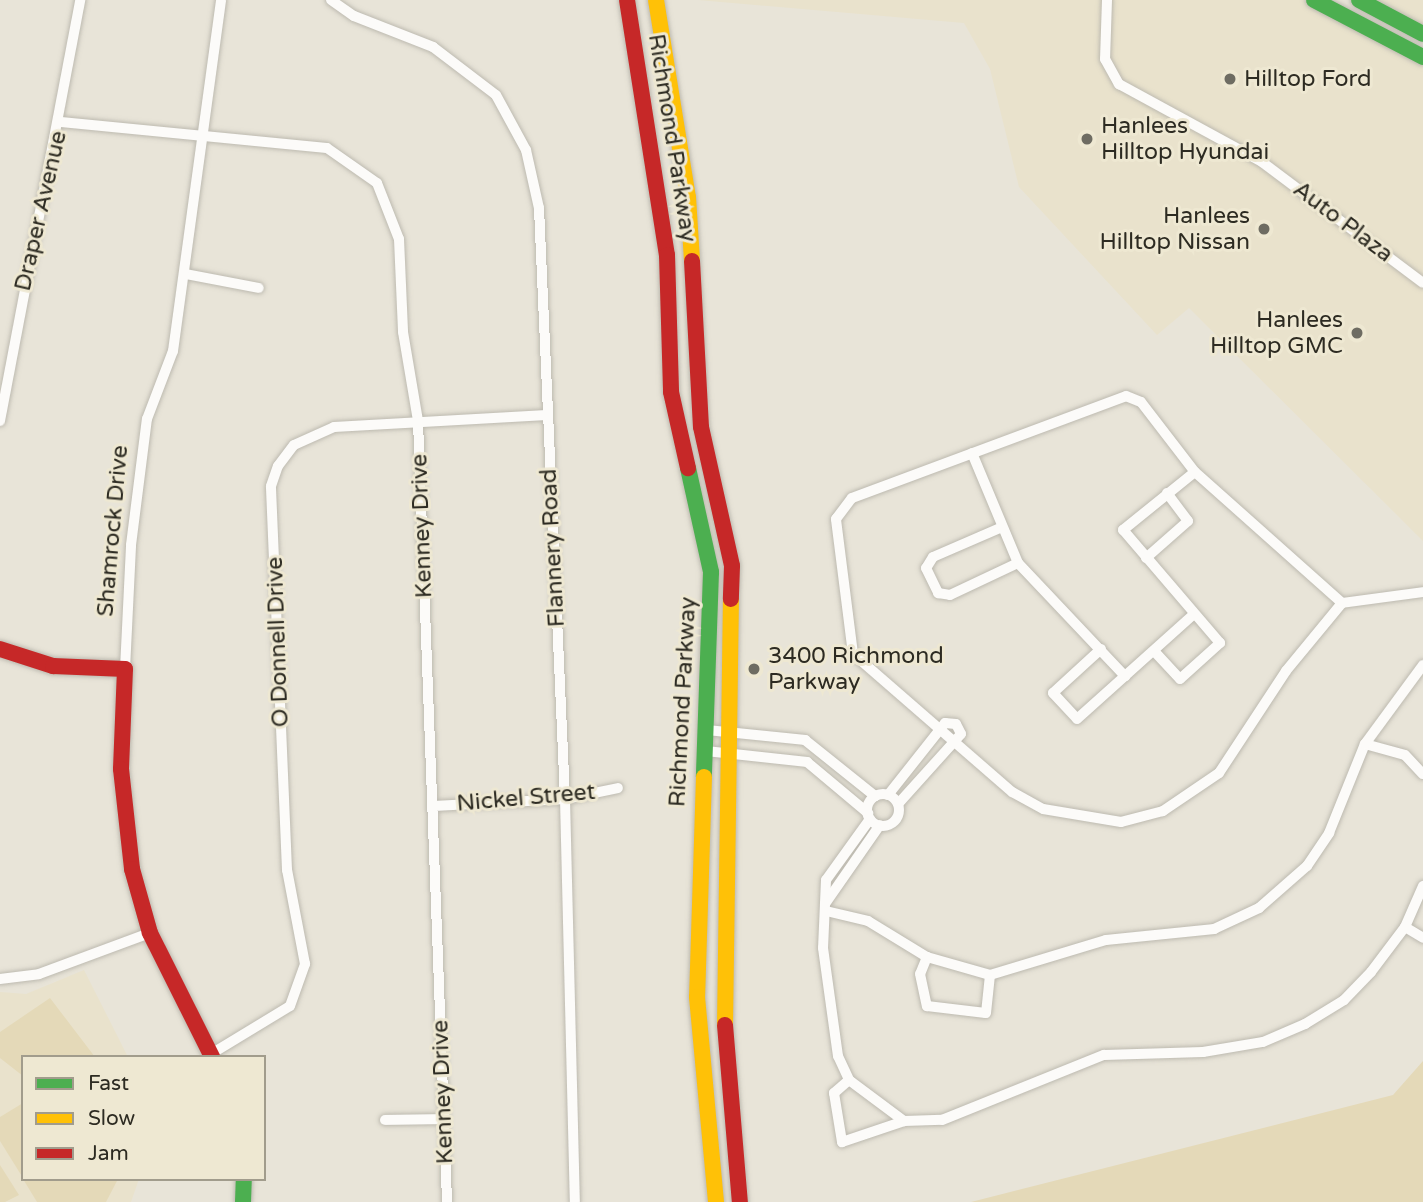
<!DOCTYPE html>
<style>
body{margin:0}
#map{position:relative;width:1423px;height:1202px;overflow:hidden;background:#e8e4d8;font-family:"Varela Round",sans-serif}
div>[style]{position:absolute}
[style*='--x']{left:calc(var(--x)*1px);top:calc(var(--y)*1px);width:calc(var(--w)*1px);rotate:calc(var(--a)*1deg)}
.built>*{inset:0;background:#e9e2cc}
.green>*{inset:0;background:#e4d9b8}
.roads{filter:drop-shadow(0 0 2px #bdbab0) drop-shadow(0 0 2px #bdbab0)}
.street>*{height:10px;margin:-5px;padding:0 5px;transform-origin:5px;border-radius:5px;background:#fcfbf9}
.street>.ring{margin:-5px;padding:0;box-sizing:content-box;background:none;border:10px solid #fcfbf9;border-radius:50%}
.fast>*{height:16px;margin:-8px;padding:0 8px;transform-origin:8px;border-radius:8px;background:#4caf50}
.slow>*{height:16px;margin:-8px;padding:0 8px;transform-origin:8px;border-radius:8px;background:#ffc107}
.jam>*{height:16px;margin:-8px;padding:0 8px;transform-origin:8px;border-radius:8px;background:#c62828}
.dots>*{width:19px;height:19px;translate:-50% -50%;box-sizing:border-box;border:4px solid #eee8d2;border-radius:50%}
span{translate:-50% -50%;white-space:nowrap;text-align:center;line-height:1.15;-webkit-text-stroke:6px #eee8d2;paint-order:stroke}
.poi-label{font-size:23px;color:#2d2b22}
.left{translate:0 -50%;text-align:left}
.right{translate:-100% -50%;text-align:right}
.street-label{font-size:23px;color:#2d2b22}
.legend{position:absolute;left:21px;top:1055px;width:245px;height:126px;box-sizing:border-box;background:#eee8d2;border:2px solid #a19c8c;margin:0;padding:9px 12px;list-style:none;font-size:21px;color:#2d2b22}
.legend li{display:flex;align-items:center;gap:14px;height:35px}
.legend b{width:35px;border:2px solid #a19c8c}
</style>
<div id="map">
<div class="built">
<div style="clip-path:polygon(698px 0,1304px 0,1423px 63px,1423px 541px,1189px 308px,1157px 335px,1019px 187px,990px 69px,964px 23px)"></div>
<div style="clip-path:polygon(1371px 0,1423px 0,1423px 28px)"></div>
<div style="clip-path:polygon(84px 970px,128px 1057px,23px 1057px,23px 1179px,139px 1179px,131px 1202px,0 1202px,0 992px,26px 994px)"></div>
</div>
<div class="green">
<div style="clip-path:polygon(50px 998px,95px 1057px,23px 1057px,23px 1076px,0 1058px,0 1032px)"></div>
<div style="clip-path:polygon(1423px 1061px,1423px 1202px,971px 1202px,1393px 1095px)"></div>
<div style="clip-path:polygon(23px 1103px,23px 1178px,0 1141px,0 1117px)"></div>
<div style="clip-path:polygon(0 1165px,19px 1195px,5px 1202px,0 1202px)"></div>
<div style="clip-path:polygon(23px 1179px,118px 1179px,106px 1202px,37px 1202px)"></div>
</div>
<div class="roads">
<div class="street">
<div style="--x:331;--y:0;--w:28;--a:35"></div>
<div style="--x:354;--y:16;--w:85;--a:21.4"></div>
<div style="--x:433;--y:47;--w:79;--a:37.3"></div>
<div style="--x:496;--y:95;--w:63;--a:61.4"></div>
<div style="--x:526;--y:150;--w:59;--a:77.4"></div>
<div style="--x:539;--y:208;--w:592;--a:87.48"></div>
<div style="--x:565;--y:799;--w:403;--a:88.6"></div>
<div style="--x:1107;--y:0;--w:59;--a:91.9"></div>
<div style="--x:1105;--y:59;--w:29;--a:61"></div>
<div style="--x:1119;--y:84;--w:163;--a:28.6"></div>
<div style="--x:1262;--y:162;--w:201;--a:36.9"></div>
<div style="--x:61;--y:122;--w:267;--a:5.6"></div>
<div style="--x:327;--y:148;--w:61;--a:35"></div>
<div style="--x:377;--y:183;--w:60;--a:68.6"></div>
<div style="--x:399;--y:239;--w:93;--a:87.5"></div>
<div style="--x:403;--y:332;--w:90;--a:80.4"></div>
<div style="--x:418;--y:421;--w:782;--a:87.87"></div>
<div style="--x:186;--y:274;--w:74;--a:10.9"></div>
<div style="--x:1126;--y:396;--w:16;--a:22"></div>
<div style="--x:1141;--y:402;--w:88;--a:52.4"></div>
<div style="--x:1195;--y:472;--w:197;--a:41.7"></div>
<div style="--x:1342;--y:603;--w:88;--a:129.5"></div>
<div style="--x:1286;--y:671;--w:122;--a:123.3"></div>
<div style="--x:1219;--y:773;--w:68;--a:145.8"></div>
<div style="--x:1163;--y:811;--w:43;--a:165.3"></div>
<div style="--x:1121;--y:822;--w:79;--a:-170.5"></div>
<div style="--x:1043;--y:809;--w:35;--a:-151"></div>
<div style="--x:1012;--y:792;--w:211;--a:-139"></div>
<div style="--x:853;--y:654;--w:136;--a:-97.2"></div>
<div style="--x:836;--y:519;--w:26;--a:-53"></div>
<div style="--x:852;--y:498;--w:292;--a:-20.4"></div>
<div style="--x:0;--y:421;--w:429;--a:-79.2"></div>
<div style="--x:972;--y:453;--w:119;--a:67.3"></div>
<div style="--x:1018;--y:563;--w:156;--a:46.6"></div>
<div style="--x:1000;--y:528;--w:73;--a:156.6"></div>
<div style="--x:933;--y:557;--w:13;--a:122"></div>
<div style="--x:926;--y:568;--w:28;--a:64"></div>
<div style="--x:938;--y:593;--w:12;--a:9"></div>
<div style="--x:950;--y:595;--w:75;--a:-25.2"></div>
<div style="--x:1146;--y:558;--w:56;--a:-41.4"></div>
<div style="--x:1188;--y:521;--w:35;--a:-127"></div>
<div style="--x:1342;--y:603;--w:82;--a:-7.7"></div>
<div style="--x:1101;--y:649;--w:65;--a:137.5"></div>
<div style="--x:1053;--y:693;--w:35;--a:47"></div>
<div style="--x:1077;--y:719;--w:157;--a:-41.9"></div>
<div style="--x:1154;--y:651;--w:38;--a:47"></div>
<div style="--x:1180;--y:679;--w:54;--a:-42"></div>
<div style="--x:1220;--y:643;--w:149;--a:-130.6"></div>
<div style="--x:1123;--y:530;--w:92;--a:-38.9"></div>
<div style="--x:125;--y:669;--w:124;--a:-87.2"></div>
<div style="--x:131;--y:545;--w:127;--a:-82.8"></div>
<div style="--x:147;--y:419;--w:73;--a:-69.1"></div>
<div style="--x:173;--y:351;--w:354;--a:-82.2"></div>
<div style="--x:707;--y:730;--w:99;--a:5.8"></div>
<div style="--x:805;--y:740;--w:90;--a:38.7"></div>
<div style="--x:1365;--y:744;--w:41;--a:15.4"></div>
<div style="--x:1405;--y:755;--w:26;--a:47"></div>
<div style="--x:706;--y:751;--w:102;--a:6.2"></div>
<div style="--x:807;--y:762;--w:80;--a:39.9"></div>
<div class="ring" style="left:867px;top:794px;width:22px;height:22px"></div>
<div style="--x:888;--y:795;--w:92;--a:-51.6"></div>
<div style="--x:945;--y:723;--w:11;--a:5"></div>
<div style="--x:956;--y:724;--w:11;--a:63"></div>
<div style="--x:961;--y:734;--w:94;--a:132"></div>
<div style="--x:434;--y:806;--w:131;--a:-3.1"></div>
<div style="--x:565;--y:799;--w:54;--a:-11.7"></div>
<div style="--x:870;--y:819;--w:75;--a:125.8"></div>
<div style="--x:826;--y:880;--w:68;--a:92.5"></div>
<div style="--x:823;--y:948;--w:109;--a:82.1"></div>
<div style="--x:838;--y:1056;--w:26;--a:65"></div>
<div style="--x:849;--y:1080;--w:69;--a:36.7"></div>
<div style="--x:904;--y:1121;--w:38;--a:-2"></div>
<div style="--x:942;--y:1120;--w:175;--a:-21.9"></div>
<div style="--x:1104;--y:1055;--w:99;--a:-1.7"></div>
<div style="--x:1203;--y:1052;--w:61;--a:-9.5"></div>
<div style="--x:1263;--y:1042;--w:46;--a:-23.2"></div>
<div style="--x:1305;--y:1024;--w:46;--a:-31.6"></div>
<div style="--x:1344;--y:1000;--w:39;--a:-46"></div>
<div style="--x:1371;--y:972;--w:56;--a:-52.9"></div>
<div style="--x:1405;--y:927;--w:45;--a:-66.3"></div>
<div style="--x:825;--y:904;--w:96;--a:-55.2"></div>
<div style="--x:826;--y:911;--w:43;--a:13.4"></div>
<div style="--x:868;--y:921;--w:69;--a:31.4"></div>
<div style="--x:927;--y:957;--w:66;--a:15.9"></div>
<div style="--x:990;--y:975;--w:121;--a:-16.8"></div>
<div style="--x:1106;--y:940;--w:109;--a:-5.8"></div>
<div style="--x:1214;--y:929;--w:50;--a:-25"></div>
<div style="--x:1259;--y:908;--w:64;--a:-41.2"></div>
<div style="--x:1307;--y:866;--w:40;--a:-56"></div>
<div style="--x:1329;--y:833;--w:96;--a:-68"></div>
<div style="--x:1365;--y:744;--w:98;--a:-53.7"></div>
<div style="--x:1405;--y:927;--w:21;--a:31"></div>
<div style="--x:927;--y:957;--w:18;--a:112"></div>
<div style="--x:920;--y:974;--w:33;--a:78"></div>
<div style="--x:927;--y:1006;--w:59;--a:6.8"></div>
<div style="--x:986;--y:1013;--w:38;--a:-84"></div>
<div style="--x:0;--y:979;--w:39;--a:-7"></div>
<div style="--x:39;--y:974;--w:118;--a:-20.3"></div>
<div style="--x:211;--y:1054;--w:92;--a:-31.3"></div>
<div style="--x:290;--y:1006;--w:45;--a:-70.3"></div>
<div style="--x:305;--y:964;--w:96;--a:-100.8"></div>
<div style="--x:287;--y:870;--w:384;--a:-92.4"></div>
<div style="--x:271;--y:486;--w:21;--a:-71"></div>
<div style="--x:278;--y:466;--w:26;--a:-53"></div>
<div style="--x:294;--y:445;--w:44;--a:-24.2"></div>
<div style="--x:334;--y:427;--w:213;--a:-3.2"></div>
<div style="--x:849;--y:1080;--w:20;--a:139"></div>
<div style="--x:834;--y:1093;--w:50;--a:80.7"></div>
<div style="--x:842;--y:1142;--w:65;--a:-18.7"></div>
<div style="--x:385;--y:1120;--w:58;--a:-1"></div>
</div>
<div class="fast">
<div style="--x:1314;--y:0;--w:123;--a:27.6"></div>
<div style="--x:1359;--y:0;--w:72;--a:28"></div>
<div style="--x:688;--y:468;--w:107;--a:77.5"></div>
<div style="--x:711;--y:572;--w:205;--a:92"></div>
<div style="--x:243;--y:1202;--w:23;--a:-88"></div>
</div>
<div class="slow">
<div style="--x:656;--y:0;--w:200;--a:80.8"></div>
<div style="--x:688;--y:197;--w:64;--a:86.4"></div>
<div style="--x:704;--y:777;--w:220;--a:91.8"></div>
<div style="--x:697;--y:997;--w:206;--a:84.7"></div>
<div style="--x:725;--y:1025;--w:426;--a:-89.2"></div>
</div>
<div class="jam">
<div style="--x:627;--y:0;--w:258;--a:81.1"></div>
<div style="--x:667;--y:255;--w:137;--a:88.3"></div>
<div style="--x:671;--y:392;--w:78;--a:77.4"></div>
<div style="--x:692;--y:261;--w:166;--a:86.9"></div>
<div style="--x:701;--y:427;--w:142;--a:77.4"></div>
<div style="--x:732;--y:566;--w:33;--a:92"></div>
<div style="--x:0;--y:649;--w:56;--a:17.8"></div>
<div style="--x:53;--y:666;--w:72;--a:2.4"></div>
<div style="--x:125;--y:669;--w:100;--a:92.3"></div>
<div style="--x:121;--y:769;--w:101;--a:83.7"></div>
<div style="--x:132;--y:869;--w:66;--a:74.3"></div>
<div style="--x:150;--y:933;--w:139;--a:63.4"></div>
<div style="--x:725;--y:1025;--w:178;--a:85.2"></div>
</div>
</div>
<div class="dots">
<div style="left:1230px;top:79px;background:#6e6c62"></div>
<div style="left:1087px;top:139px;background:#6e6c62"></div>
<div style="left:1264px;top:229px;background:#6e6c62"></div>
<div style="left:1357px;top:333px;background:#6e6c62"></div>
<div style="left:754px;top:669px;background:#6e6c62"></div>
</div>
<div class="poi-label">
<span class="left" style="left:1244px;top:79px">Hilltop Ford</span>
<span class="left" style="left:1101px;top:139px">Hanlees<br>Hilltop Hyundai</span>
<span class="right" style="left:1250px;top:229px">Hanlees<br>Hilltop Nissan</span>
<span class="right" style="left:1343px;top:333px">Hanlees<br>Hilltop GMC</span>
<span class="left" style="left:768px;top:669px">3400 Richmond<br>Parkway</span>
</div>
<div class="street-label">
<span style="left:672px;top:138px;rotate:81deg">Richmond Parkway</span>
<span style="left:41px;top:211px;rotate:-77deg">Draper Avenue</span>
<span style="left:1343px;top:222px;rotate:37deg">Auto Plaza</span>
<span style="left:422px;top:526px;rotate:-92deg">Kenney Drive</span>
<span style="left:113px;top:531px;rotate:-85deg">Shamrock Drive</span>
<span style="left:553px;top:548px;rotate:-93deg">Flannery Road</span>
<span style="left:278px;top:642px;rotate:-92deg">O Donnell Drive</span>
<span style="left:683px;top:702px;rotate:-87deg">Richmond Parkway</span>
<span style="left:526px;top:798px;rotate:-5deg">Nickel Street</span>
<span style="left:443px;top:1092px;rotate:-92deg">Kenney Drive</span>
</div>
<ul class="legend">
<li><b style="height:9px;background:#4caf50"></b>Fast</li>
<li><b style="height:9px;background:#ffc107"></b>Slow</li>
<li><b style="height:9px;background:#c62828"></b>Jam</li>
</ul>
</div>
